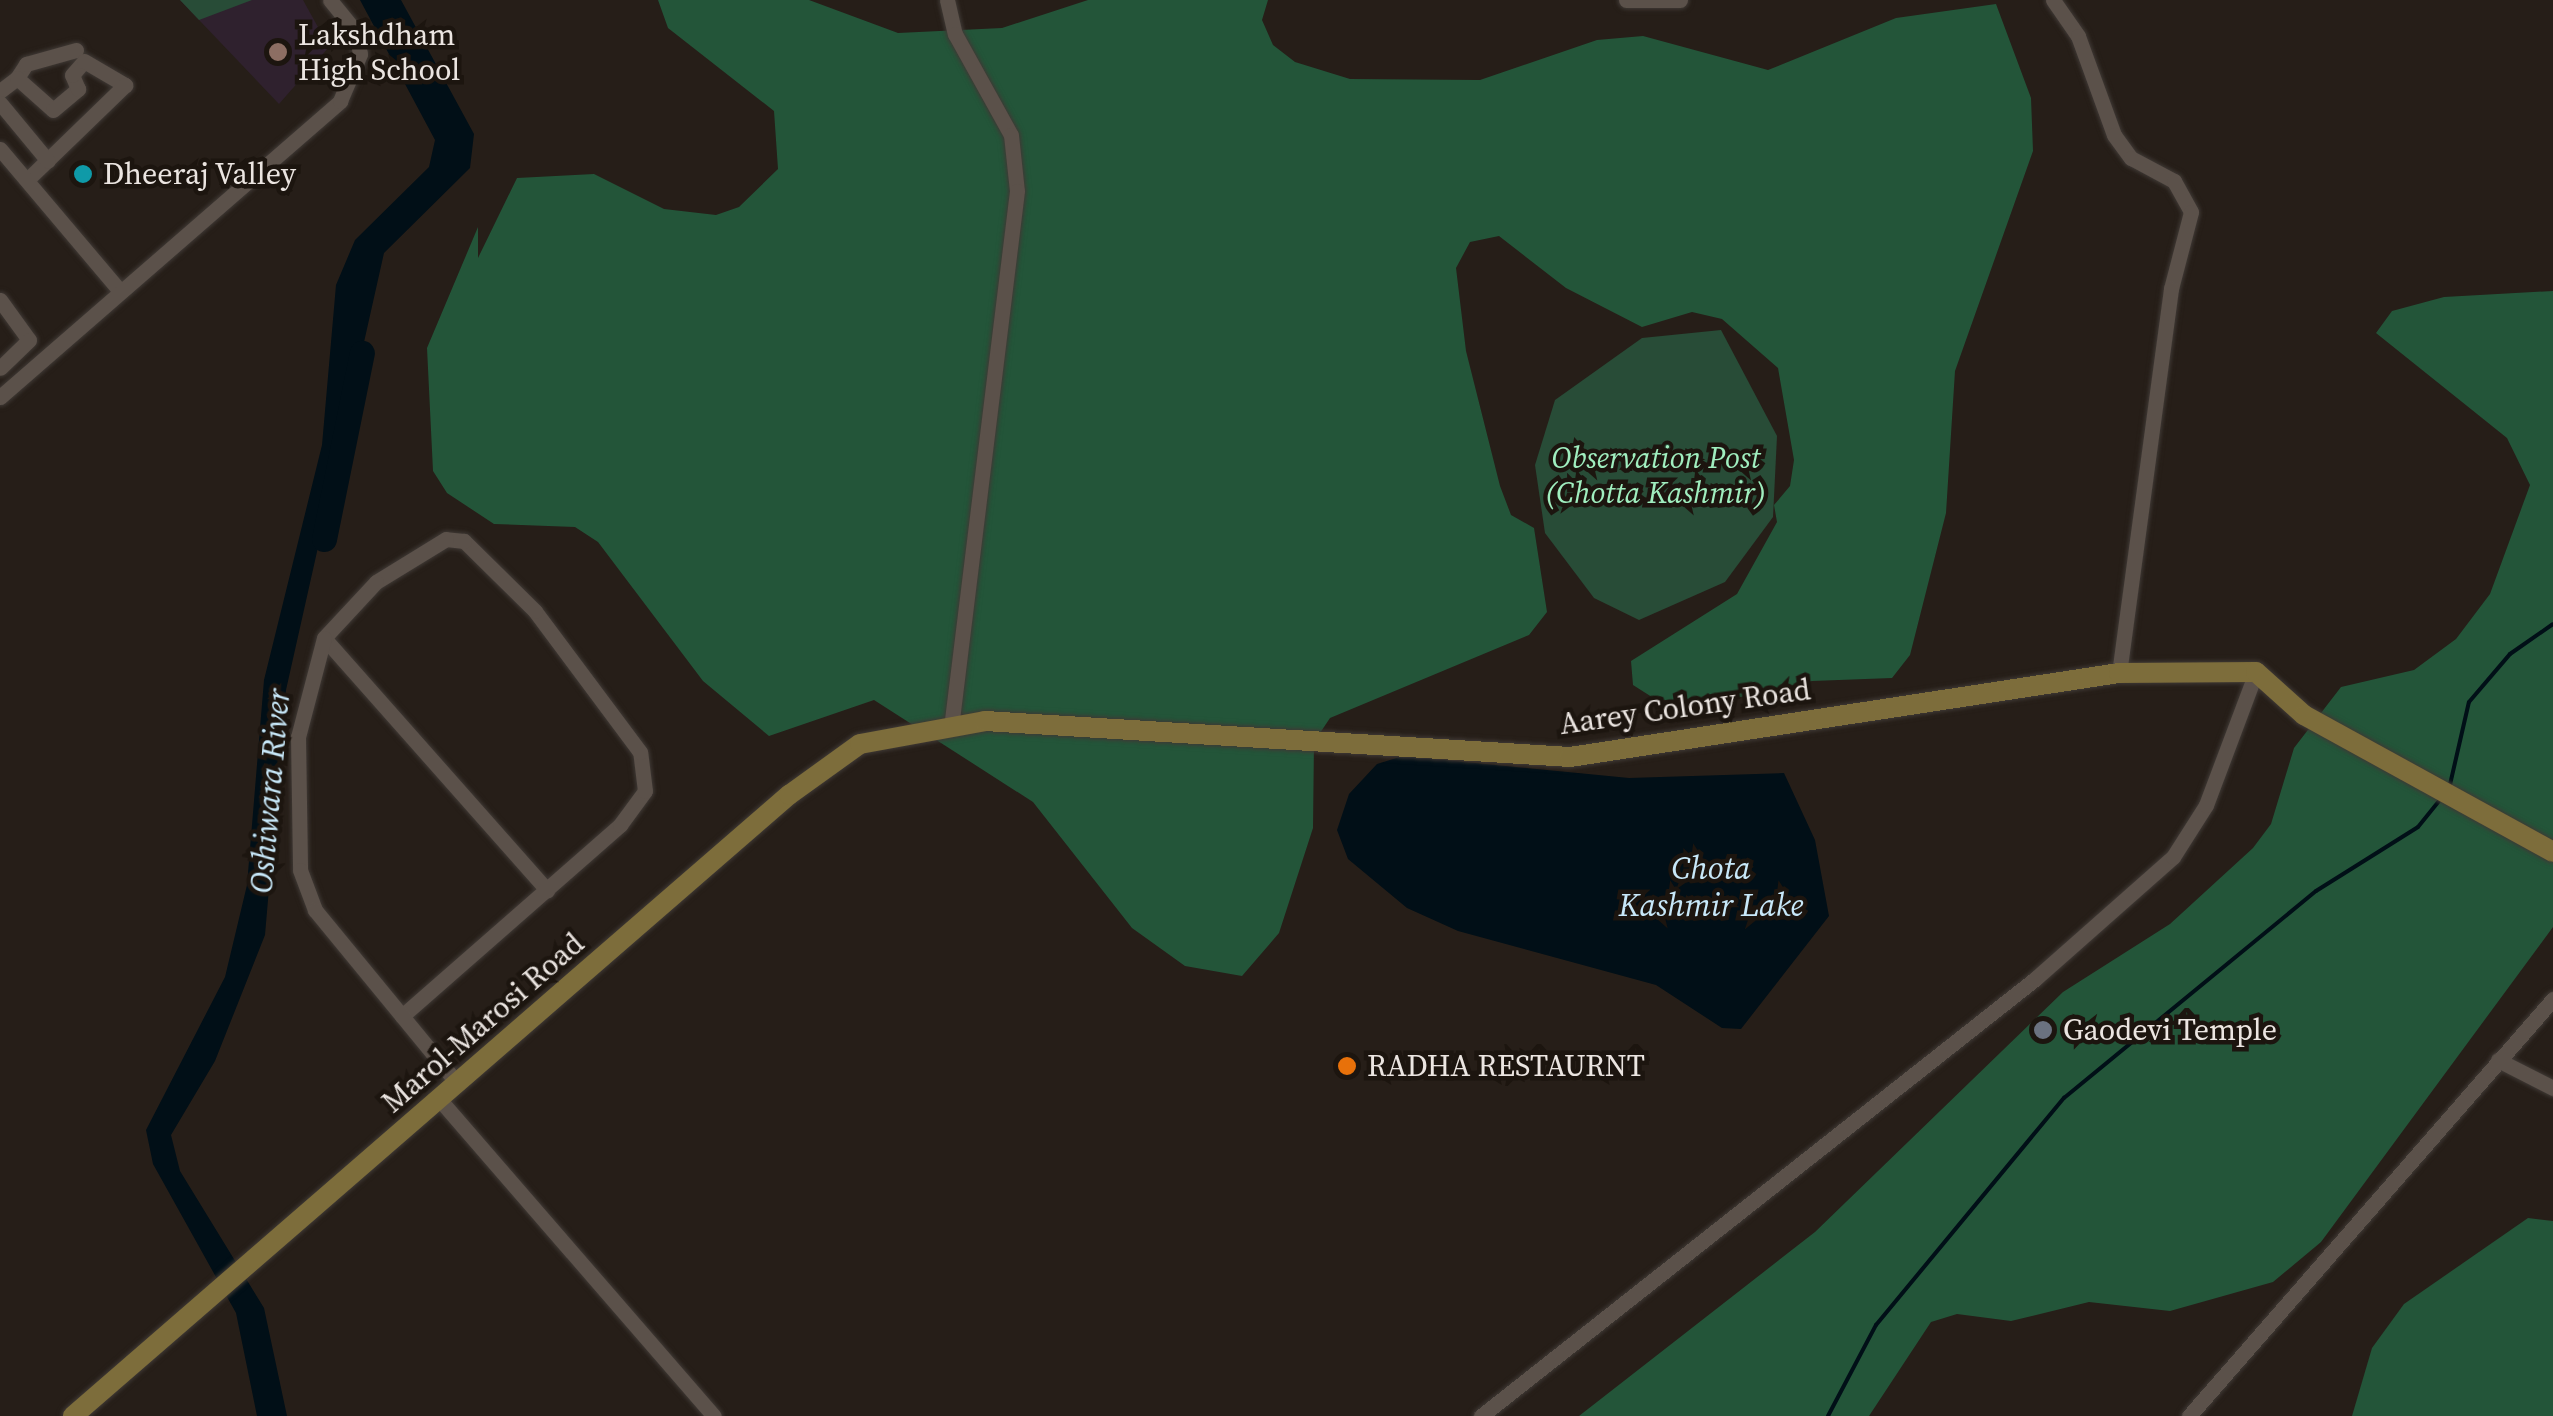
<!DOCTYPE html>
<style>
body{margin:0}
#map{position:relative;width:2553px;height:1416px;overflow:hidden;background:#261e18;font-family:"Source Serif 4",serif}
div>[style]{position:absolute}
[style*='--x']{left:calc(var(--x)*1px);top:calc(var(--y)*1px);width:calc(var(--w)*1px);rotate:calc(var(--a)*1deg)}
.education>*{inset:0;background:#2f212e}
.green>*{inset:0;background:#284c37}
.forest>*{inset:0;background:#235539}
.water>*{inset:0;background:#010f17}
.stream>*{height:4px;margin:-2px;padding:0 2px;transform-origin:2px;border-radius:2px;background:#010f17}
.river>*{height:25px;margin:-12.5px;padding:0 12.5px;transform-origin:12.5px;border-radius:12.5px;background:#010f17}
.roads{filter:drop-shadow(0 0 2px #3f3935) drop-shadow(0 0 2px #3f3935)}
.minor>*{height:15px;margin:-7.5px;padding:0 7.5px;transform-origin:7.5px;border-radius:7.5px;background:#5b514a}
.major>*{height:20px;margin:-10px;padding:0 10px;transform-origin:10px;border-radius:10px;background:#7d6d3b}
.dots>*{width:28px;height:28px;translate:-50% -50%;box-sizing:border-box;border:5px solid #1c150f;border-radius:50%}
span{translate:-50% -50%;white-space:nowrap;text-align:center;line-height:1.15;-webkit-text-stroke:9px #1c150f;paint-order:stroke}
.poi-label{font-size:30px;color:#ebe5e1}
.left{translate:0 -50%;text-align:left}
.park-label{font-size:30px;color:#a0eebf;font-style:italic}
.street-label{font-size:30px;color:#ebe5e1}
.water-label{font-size:32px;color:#c8e8f9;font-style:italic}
</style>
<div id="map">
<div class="education">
<div style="clip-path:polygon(180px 0,303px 0,329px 47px,279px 104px)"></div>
</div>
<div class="green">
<div style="clip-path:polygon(180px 0,252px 0,199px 20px)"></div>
<div style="clip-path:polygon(1721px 330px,1777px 436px,1773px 517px,1725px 582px,1639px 620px,1594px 598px,1545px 533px,1535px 465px,1555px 400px,1642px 338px)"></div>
</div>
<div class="forest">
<div style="clip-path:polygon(658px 0,809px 0,898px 33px,1002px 28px,1088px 0,1268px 0,1262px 20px,1273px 45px,1295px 62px,1350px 79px,1480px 80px,1597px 40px,1643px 36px,1768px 70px,1896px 18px,1996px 4px,2031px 98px,2033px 151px,1955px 371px,1946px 513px,1910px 655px,1892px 678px,1812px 681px,1709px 704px,1655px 699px,1633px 685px,1631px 661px,1737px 594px,1777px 522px,1774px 505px,1790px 486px,1794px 460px,1778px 368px,1722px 319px,1692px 312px,1642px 327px,1566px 288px,1499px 236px,1470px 242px,1456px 268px,1466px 351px,1500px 486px,1511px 515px,1534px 528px,1547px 612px,1529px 635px,1330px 718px,1314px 742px,1313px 828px,1279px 933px,1242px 976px,1185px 966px,1132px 928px,1033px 802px,874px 700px,769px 736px,703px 681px,598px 542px,575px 527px,494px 524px,447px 493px,433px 471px,427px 348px,478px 227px,478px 258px,517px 178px,594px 174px,664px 209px,716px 215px,739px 207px,778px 169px,774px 111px,668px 28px)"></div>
<div style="clip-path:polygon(2553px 291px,2553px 927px,2321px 1242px,2273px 1282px,2170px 1311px,2089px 1302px,2011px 1321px,1957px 1314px,1931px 1322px,1869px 1416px,1579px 1416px,1815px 1232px,2063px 992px,2170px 924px,2253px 848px,2271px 824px,2294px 748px,2341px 687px,2414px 670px,2456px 639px,2490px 594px,2530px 485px,2507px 438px,2376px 333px,2392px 311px,2444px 297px)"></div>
<div style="clip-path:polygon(2528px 1218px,2553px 1221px,2553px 1416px,2352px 1416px,2372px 1348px,2404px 1304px)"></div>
</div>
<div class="water">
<div style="clip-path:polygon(360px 0,401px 0,474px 134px,470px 168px,384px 253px,286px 690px,265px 935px,215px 1061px,171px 1135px,180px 1171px,264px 1308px,287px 1416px,257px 1416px,236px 1313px,153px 1164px,146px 1130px,225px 977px,247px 885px,264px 680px,322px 445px,336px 285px,355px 240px,429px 167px,435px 140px)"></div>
<div style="clip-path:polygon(1403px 756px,1629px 778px,1784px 773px,1815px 840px,1829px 916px,1741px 1029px,1722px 1028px,1656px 985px,1458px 931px,1407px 908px,1348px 859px,1337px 830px,1349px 794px,1377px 764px)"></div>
</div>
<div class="stream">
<div style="--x:2449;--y:789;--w:89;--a:-77.1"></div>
<div style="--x:2469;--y:702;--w:63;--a:-49.5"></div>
<div style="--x:2510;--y:654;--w:52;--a:-34.9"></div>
<div style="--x:1828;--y:1416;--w:103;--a:-62.2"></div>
<div style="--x:1876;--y:1325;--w:295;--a:-50.4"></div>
<div style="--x:2064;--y:1098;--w:326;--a:-39.4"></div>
<div style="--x:2316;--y:891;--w:120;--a:-32.1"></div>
<div style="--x:2418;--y:827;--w:35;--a:-51"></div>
</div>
<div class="river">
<div style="--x:324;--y:539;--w:190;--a:-78.5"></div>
</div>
<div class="roads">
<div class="minor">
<div style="--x:947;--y:0;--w:35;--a:77"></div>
<div style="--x:955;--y:34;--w:115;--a:61"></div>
<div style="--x:1011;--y:135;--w:56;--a:83.9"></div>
<div style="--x:1017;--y:191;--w:541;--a:97.01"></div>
<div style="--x:1626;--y:0;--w:54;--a:0"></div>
<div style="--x:2053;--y:0;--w:44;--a:55.2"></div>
<div style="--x:2078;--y:36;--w:105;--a:70"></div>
<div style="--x:2114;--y:135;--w:29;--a:54"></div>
<div style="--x:2131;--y:158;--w:49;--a:28.1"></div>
<div style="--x:2174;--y:181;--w:35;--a:61"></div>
<div style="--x:2191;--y:212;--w:80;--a:104.6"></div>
<div style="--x:2171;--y:289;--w:388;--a:97.7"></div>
<div style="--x:17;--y:78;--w:17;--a:-57"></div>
<div style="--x:26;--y:64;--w:52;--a:-15.6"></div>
<div style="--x:0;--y:91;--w:21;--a:-37"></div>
<div style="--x:17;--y:78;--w:48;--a:41.6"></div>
<div style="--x:53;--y:110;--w:33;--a:-40"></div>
<div style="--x:78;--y:89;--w:15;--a:-113"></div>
<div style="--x:72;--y:75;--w:18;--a:-49"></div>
<div style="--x:84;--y:61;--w:48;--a:30.3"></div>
<div style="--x:125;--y:85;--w:136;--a:135.9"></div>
<div style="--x:0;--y:103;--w:75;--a:50.4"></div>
<div style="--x:0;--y:149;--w:186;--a:49.8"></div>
<div style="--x:0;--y:300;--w:49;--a:54.1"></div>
<div style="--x:29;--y:340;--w:40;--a:136"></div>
<div style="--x:0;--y:397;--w:451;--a:-41"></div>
<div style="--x:340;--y:101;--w:51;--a:-66.9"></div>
<div style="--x:360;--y:54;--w:22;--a:-100"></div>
<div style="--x:356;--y:32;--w:41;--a:-129.1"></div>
<div style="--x:324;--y:638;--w:337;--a:48.5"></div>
<div style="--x:402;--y:1016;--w:290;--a:-41.2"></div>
<div style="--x:620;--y:825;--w:42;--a:-53.7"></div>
<div style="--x:645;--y:791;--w:39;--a:-97"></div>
<div style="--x:640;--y:752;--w:176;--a:-126.7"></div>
<div style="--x:535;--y:611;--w:100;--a:-135.4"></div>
<div style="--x:464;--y:541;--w:18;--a:-174"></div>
<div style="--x:446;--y:539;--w:82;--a:148.4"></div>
<div style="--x:376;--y:582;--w:76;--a:132.9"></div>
<div style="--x:324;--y:638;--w:102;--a:104.7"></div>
<div style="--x:298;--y:737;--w:133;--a:89.1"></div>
<div style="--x:300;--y:870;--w:43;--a:69.4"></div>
<div style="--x:315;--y:910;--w:225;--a:50.6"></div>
<div style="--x:2498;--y:1060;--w:62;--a:27"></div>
<div style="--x:440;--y:1100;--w:418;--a:49.1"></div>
<div style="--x:1481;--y:1416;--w:706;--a:-38.27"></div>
<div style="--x:2035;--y:979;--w:184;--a:-41.5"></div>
<div style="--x:2173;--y:857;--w:62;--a:-57.6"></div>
<div style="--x:2206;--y:805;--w:142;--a:-69.4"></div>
<div style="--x:2189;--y:1416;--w:554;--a:-48.88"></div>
</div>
<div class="major">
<div style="--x:73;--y:1416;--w:948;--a:-40.94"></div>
<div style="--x:789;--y:795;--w:87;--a:-35.7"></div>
<div style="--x:860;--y:744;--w:127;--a:-10.4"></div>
<div style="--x:985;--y:721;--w:586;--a:3.52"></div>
<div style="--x:1570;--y:757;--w:555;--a:-8.7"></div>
<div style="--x:2119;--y:673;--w:137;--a:-0.4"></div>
<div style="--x:2256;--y:672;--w:64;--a:41.9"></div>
<div style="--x:2304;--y:715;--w:284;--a:28.8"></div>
</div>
</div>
<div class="dots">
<div style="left:278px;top:52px;background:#8d6e63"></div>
<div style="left:83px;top:174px;background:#0f9aa8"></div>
<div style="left:2043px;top:1030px;background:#6b7280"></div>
<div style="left:1347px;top:1066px;background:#e8710a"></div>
</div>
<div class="poi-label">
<span class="left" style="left:298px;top:52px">Lakshdham<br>High School</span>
<span class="left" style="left:103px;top:174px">Dheeraj Valley</span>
<span class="left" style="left:2063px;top:1030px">Gaodevi Temple</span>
<span class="left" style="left:1367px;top:1066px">RADHA RESTAURNT</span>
</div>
<div class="park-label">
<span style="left:1656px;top:475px">Observation Post<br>(Chotta Kashmir)</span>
</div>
<div class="street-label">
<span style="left:1685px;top:707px;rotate:-8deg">Aarey Colony Road</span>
<span style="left:483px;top:1023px;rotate:-41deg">Marol-Marosi Road</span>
</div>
<div class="water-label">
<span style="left:270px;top:791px;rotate:-85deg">Oshiwara River</span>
<span style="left:1711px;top:887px">Chota<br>Kashmir Lake</span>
</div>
</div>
